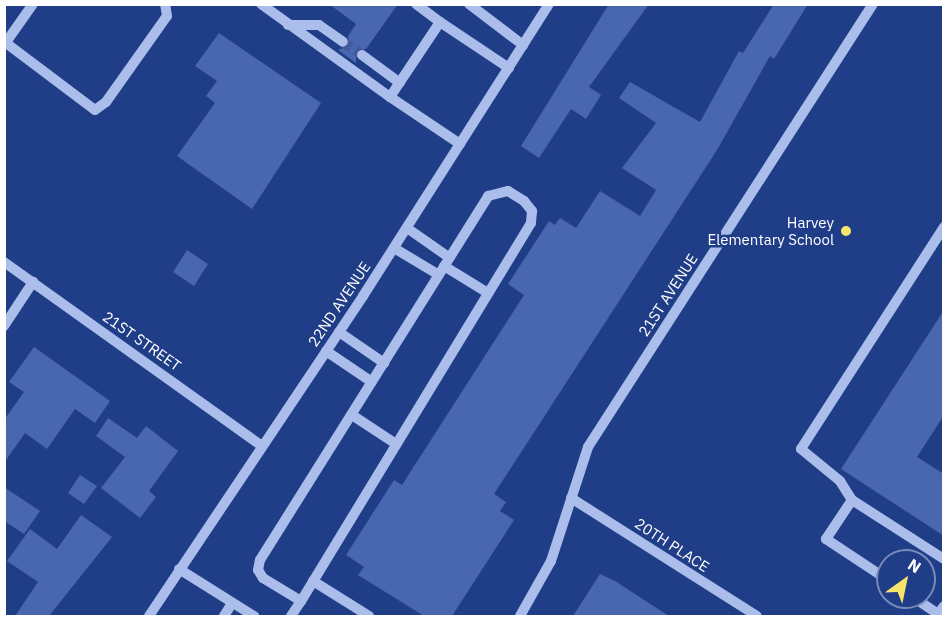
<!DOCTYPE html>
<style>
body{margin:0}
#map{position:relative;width:948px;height:621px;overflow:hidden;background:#203d88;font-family:"IBM Plex Sans",sans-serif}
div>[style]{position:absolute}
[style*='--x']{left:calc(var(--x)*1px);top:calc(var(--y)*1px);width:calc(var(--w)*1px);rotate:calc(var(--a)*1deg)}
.building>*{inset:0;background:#4966b0}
.minor-tunnel>*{height:10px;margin-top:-5px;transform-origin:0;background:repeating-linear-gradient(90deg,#415a9a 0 10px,transparent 0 15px)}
.minor>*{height:10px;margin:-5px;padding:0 5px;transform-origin:5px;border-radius:5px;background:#abbdea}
.dots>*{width:16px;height:16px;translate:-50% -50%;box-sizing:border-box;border:3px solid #203d88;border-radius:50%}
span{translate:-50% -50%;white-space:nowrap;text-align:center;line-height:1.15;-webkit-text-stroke:5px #203d88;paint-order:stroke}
.poi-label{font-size:15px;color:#fff}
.right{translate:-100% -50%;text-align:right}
.street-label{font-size:15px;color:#fff}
.frame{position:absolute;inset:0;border:6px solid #fff;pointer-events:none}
.north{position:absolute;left:876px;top:549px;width:60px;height:60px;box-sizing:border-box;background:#203d88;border:2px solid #798bb8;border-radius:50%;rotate:33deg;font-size:16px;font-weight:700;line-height:24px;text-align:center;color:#fff}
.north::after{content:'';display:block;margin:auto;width:21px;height:27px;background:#f7e66b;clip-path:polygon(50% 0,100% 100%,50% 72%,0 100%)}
</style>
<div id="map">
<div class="building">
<div style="clip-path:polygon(329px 4px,398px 4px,366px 49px,356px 51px,356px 63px,338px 50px,349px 46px,348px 36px,356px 24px)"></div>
<div style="clip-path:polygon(609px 4px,649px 4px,589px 87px,601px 95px,586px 119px,571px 109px,539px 158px,521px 146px)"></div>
<div style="clip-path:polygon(774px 4px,808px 4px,774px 59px,770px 56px,717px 150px,494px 494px,506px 502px,500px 511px,514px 520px,452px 616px,424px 616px,358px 575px,364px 567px,346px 555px,394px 480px,402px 485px,524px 295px,508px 284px,549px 221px,555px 225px,560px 218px,576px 228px,600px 191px,640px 216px,656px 190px,622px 168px,656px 123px,619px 98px,630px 82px,700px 122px,739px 51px,743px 53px)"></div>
<div style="clip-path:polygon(219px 33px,321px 103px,252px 209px,177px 156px,215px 103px,206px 96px,217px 81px,195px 66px)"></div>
<div style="clip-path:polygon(187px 250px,208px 264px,194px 286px,173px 272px)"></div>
<div style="clip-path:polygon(944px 310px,944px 415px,917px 457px,944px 474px,944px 536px,841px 469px)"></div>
<div style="clip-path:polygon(34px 347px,110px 401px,95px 423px,75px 409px,47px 449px,25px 433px,4px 463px,4px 420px,24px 392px,9px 382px)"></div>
<div style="clip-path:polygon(108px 418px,137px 438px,146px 426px,178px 451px,149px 491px,156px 497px,140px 518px,101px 488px,125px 457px,96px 436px)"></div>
<div style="clip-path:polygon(80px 475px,97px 486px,84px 504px,68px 493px)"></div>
<div style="clip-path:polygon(4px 487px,40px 511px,24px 534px,4px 521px)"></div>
<div style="clip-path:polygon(81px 515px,112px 537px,49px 616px,15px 616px,38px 582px,7px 561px,30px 529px,57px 549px)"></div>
<div style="clip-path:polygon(600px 574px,615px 581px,669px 616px,573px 616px)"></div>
</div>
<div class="minor-tunnel">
<div style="--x:343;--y:42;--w:23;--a:34"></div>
</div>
<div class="minor">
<div style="--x:261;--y:4;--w:159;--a:35.8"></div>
<div style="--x:416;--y:4;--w:30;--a:37"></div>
<div style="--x:469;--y:4;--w:68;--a:37.2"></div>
<div style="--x:288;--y:25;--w:31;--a:0"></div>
<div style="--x:319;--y:25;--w:29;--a:35"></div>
<div style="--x:6;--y:43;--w:111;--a:37"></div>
<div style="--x:95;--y:110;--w:14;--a:-36"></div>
<div style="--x:106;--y:102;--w:105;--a:-54.7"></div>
<div style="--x:167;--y:16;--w:12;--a:-99"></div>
<div style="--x:4;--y:45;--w:50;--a:-54.7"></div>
<div style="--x:362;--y:55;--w:47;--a:36.4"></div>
<div style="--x:460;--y:144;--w:84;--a:-146.1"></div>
<div style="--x:390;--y:97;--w:90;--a:-56.3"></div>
<div style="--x:440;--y:22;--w:83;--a:33.7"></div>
<div style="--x:508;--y:191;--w:19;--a:32"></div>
<div style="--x:524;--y:201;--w:13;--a:51"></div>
<div style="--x:532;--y:211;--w:12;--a:95"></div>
<div style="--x:531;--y:223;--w:442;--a:121.3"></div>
<div style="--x:301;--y:601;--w:44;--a:-148.8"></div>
<div style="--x:263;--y:578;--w:9;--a:-122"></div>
<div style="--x:258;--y:570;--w:10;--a:-79"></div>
<div style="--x:260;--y:560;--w:430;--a:-57.9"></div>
<div style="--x:488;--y:196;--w:21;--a:-14"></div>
<div style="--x:944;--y:227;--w:264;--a:122.8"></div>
<div style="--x:801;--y:449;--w:50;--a:39.4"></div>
<div style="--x:840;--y:481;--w:22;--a:58"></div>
<div style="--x:852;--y:500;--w:109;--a:32.7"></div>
<div style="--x:407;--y:228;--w:52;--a:34.9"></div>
<div style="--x:394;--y:248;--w:52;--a:31"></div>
<div style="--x:4;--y:262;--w:315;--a:35.5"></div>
<div style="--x:444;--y:266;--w:52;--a:31.5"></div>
<div style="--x:4;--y:326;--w:53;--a:-56.6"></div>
<div style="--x:339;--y:332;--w:55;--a:34.6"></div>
<div style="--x:326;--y:351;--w:55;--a:34"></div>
<div style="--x:352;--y:415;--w:53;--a:33.4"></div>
<div style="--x:571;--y:498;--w:220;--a:32.4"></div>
<div style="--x:852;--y:500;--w:47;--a:123.7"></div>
<div style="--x:826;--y:539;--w:74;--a:33.5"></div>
<div style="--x:179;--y:569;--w:89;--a:32.1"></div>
<div style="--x:313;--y:581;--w:66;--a:32"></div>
<div style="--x:913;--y:597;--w:30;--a:34"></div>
<div style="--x:938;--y:614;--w:10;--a:-53"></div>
<div style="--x:149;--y:616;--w:385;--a:-56.2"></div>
<div style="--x:363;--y:296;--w:346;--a:-57.5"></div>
<div style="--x:224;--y:616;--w:15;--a:-58"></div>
<div style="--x:291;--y:616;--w:18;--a:-56"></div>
<div style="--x:520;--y:616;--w:63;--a:-60.6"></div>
<div style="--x:551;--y:561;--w:120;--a:-72"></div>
<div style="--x:588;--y:447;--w:527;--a:-57.25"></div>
</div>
<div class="dots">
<div style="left:846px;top:231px;background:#f7e66b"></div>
</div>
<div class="poi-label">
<span class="right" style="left:834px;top:231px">Harvey<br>Elementary School</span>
</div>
<div class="street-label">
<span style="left:668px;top:295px;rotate:-57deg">21ST AVENUE</span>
<span style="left:339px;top:304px;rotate:-56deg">22ND AVENUE</span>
<span style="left:142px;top:341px;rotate:35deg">21ST STREET</span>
<span style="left:672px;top:545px;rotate:33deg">20TH PLACE</span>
</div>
<div class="frame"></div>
<div class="north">N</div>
</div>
